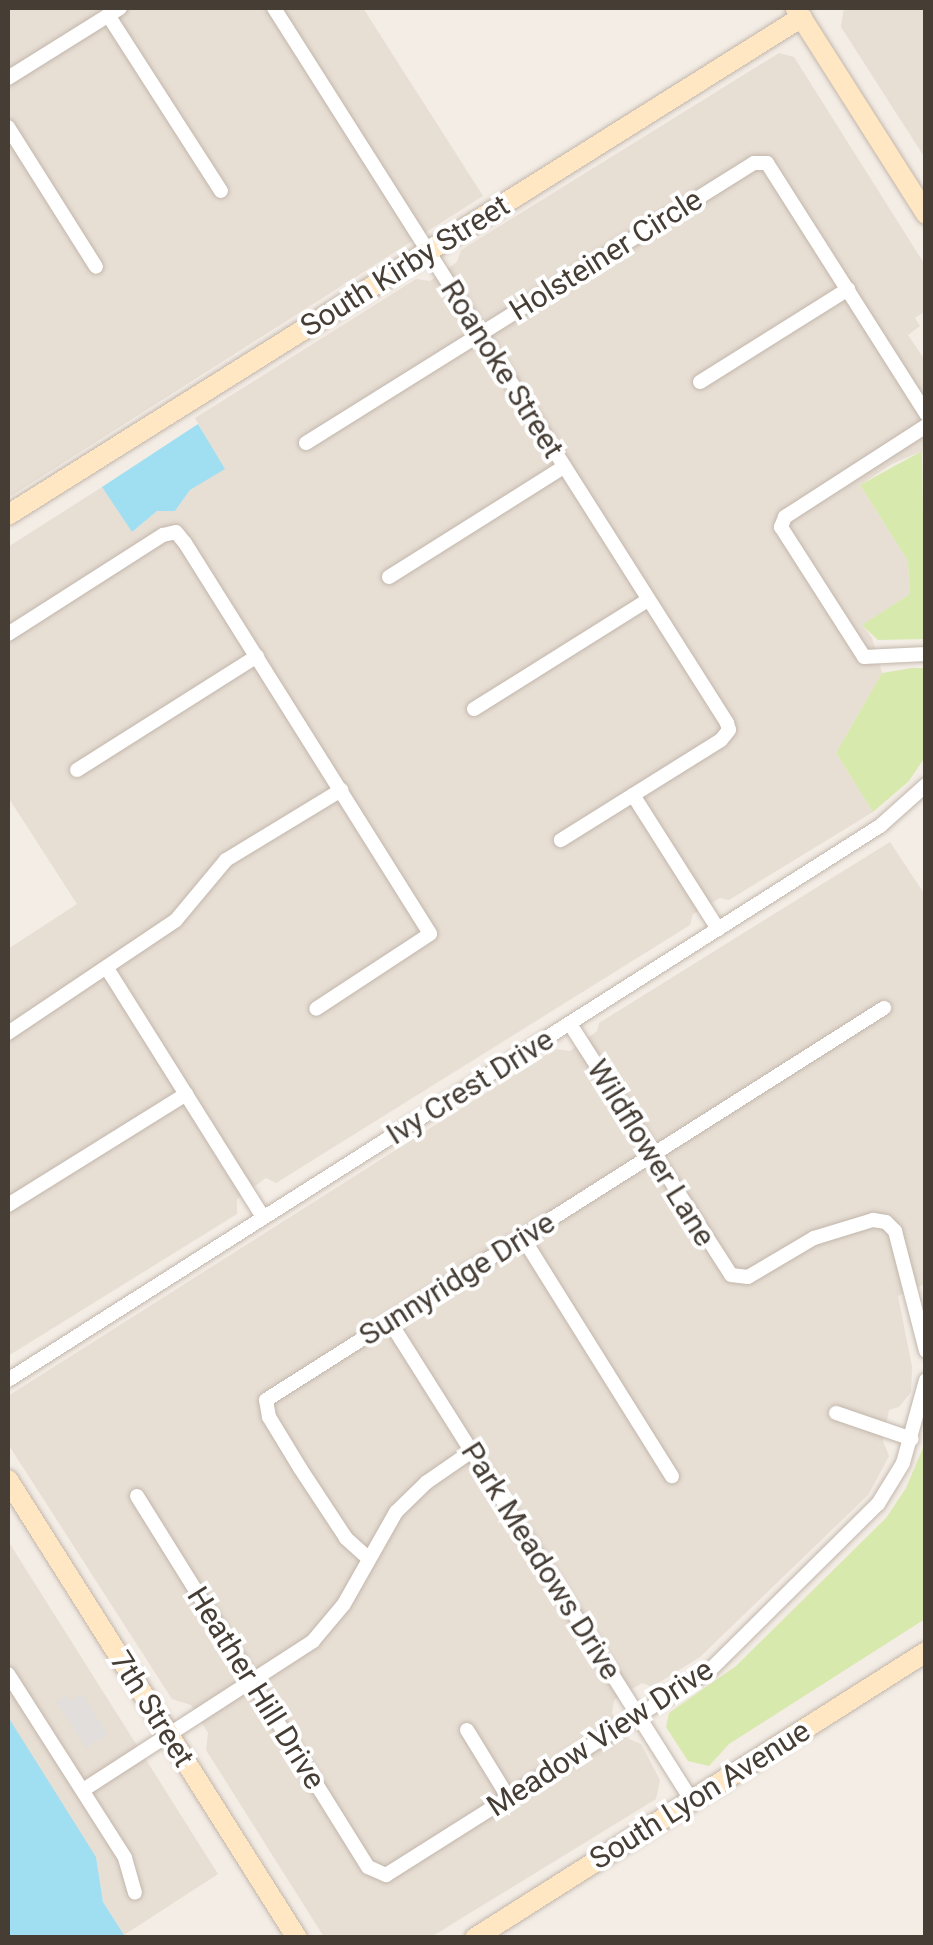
<!DOCTYPE html>
<style>
body{margin:0}
#map{position:relative;width:933px;height:1945px;overflow:hidden;background:#f3ede6;font-family:Roboto,sans-serif}
div>[style]{position:absolute}
[style*='--x']{left:calc(var(--x)*1px);top:calc(var(--y)*1px);width:calc(var(--w)*1px);rotate:calc(var(--a)*1deg)}
.residential>*{inset:0;background:#e7ded4}
.green>*{inset:0;background:#d8e9ad}
.parking>*{inset:0;background:#e1dedb}
.water>*{inset:0;background:#a0def2}
.roads{filter:drop-shadow(0 0 2px #c2b6ab) drop-shadow(0 0 2px #c2b6ab)}
.street>*{height:14px;margin:-7px;padding:0 7px;transform-origin:7px;border-radius:7px;background:#fff}
.secondary>*{height:20px;margin:-10px;padding:0 10px;transform-origin:10px;border-radius:10px;background:#ffe7c4}
span{translate:-50% -50%;white-space:nowrap;text-align:center;line-height:1.15;-webkit-text-stroke:8px #fff;paint-order:stroke}
.street-label{font-size:30px;color:#463d35}
.frame{position:absolute;inset:0;border:10px solid #463d35;pointer-events:none}
</style>
<div id="map">
<div class="residential">
<div style="clip-path:polygon(8px 8px,363px 8px,483px 196px,8px 498px)"></div>
<div style="clip-path:polygon(844px 8px,925px 8px,925px 158px,841px 27px)"></div>
<div style="clip-path:polygon(779px 53px,794px 57px,925px 265px,925px 311px,915px 318px,920px 326px,908px 335px,925px 360px,925px 454px,922px 451px,892px 464px,860px 485px,908px 561px,910px 594px,863px 625px,872px 638px,882px 673px,836px 753px,873px 812px,729px 900px,720px 898px,693px 914px,690px 925px,276px 1183px,266px 1178px,237px 1199px,237px 1214px,8px 1356px,8px 949px,77px 904px,8px 797px,8px 547px,102px 487px,132px 532px,157px 511px,175px 511px,190px 490px,224px 469px,195px 418px,416px 279px,430px 281px,457px 262px,461px 250px)"></div>
<div style="clip-path:polygon(890px 842px,925px 895px,925px 1284px,898px 1296px,912px 1367px,911px 1392px,899px 1407px,889px 1410px,883px 1441px,889px 1456px,885px 1464px,868px 1495px,700px 1657px,652px 1687px,642px 1683px,614px 1700px,612px 1713px,629px 1739px,641px 1744px,660px 1780px,656px 1799px,431px 1937px,324px 1937px,206px 1750px,208px 1733px,191px 1705px,172px 1699px,8px 1444px,8px 1396px,555px 1049px,570px 1051px,597px 1031px,599px 1023px)"></div>
<div style="clip-path:polygon(8px 1541px,218px 1874px,124px 1935px,103px 1902px,96px 1857px,8px 1722px)"></div>
</div>
<div class="green">
<div style="clip-path:polygon(922px 451px,925px 639px,878px 640px,862px 625px,910px 594px,908px 561px,860px 485px)"></div>
<div style="clip-path:polygon(912px 668px,925px 668px,925px 757px,909px 781px,873px 812px,836px 753px,882px 673px)"></div>
<div style="clip-path:polygon(925px 1443px,925px 1619px,729px 1744px,709px 1766px,688px 1761px,666px 1727px,669px 1713px,736px 1666px,886px 1518px,906px 1488px)"></div>
</div>
<div class="parking">
<div style="clip-path:polygon(82px 1694px,108px 1735px,86px 1748px,56px 1701px,66px 1695px,71px 1701px)"></div>
</div>
<div class="water">
<div style="clip-path:polygon(198px 424px,225px 469px,190px 490px,175px 511px,157px 511px,132px 532px,102px 487px)"></div>
<div style="clip-path:polygon(10px 1720px,96px 1857px,103px 1902px,124px 1935px,119px 1937px,8px 1937px)"></div>
</div>
<div class="roads">
<div class="street">
<div style="--x:274;--y:8;--w:846;--a:57.64"></div>
<div style="--x:727;--y:723;--w:7;--a:74"></div>
<div style="--x:729;--y:730;--w:13;--a:129"></div>
<div style="--x:721;--y:740;--w:189;--a:148"></div>
<div style="--x:108;--y:15;--w:209;--a:57.3"></div>
<div style="--x:8;--y:78;--w:132;--a:-32"></div>
<div style="--x:8;--y:127;--w:165;--a:57.8"></div>
<div style="--x:700;--y:382;--w:175;--a:-32.1"></div>
<div style="--x:926;--y:426;--w:168;--a:147.2"></div>
<div style="--x:785;--y:517;--w:11;--a:112"></div>
<div style="--x:781;--y:527;--w:154;--a:57.4"></div>
<div style="--x:864;--y:657;--w:62;--a:-2.8"></div>
<div style="--x:306;--y:443;--w:528;--a:-32.01"></div>
<div style="--x:754;--y:163;--w:13;--a:0"></div>
<div style="--x:767;--y:163;--w:297;--a:57.6"></div>
<div style="--x:389;--y:577;--w:207;--a:-32.2"></div>
<div style="--x:8;--y:634;--w:184;--a:-32.6"></div>
<div style="--x:163;--y:535;--w:13;--a:-13"></div>
<div style="--x:176;--y:532;--w:14;--a:51"></div>
<div style="--x:185;--y:543;--w:461;--a:57.9"></div>
<div style="--x:430;--y:934;--w:136;--a:146.7"></div>
<div style="--x:474;--y:709;--w:205;--a:-32.1"></div>
<div style="--x:77;--y:770;--w:213;--a:-32.3"></div>
<div style="--x:633;--y:795;--w:159;--a:57.6"></div>
<div style="--x:108;--y:970;--w:292;--a:57.9"></div>
<div style="--x:570;--y:1024;--w:298;--a:57.3"></div>
<div style="--x:731;--y:1275;--w:17;--a:7"></div>
<div style="--x:748;--y:1277;--w:77;--a:-30.6"></div>
<div style="--x:814;--y:1238;--w:62;--a:-17"></div>
<div style="--x:873;--y:1220;--w:13;--a:9"></div>
<div style="--x:886;--y:1222;--w:13;--a:45"></div>
<div style="--x:895;--y:1231;--w:124;--a:75.5"></div>
<div style="--x:8;--y:1033;--w:202;--a:-33.9"></div>
<div style="--x:176;--y:920;--w:78;--a:-50.2"></div>
<div style="--x:226;--y:860;--w:135;--a:-31.3"></div>
<div style="--x:8;--y:1205;--w:210;--a:-31.9"></div>
<div style="--x:523;--y:1238;--w:281;--a:58"></div>
<div style="--x:390;--y:1322;--w:566;--a:57.77"></div>
<div style="--x:8;--y:1380;--w:1033;--a:-32.43"></div>
<div style="--x:880;--y:826;--w:62;--a:-41.7"></div>
<div style="--x:836;--y:1413;--w:80;--a:18.9"></div>
<div style="--x:137;--y:1496;--w:437;--a:58.1"></div>
<div style="--x:368;--y:1867;--w:20;--a:24"></div>
<div style="--x:386;--y:1875;--w:383;--a:-32.3"></div>
<div style="--x:710;--y:1670;--w:236;--a:-44.7"></div>
<div style="--x:878;--y:1504;--w:48;--a:-58.6"></div>
<div style="--x:903;--y:1463;--w:86;--a:-74.5"></div>
<div style="--x:368;--y:1558;--w:30;--a:-138"></div>
<div style="--x:346;--y:1538;--w:84;--a:-123.3"></div>
<div style="--x:300;--y:1468;--w:60;--a:-121.3"></div>
<div style="--x:269;--y:1417;--w:17;--a:-100"></div>
<div style="--x:266;--y:1400;--w:732;--a:-32.39"></div>
<div style="--x:8;--y:1674;--w:218;--a:57.5"></div>
<div style="--x:125;--y:1858;--w:36;--a:74"></div>
<div style="--x:467;--y:1730;--w:79;--a:58.5"></div>
<div style="--x:83;--y:1790;--w:274;--a:-32.9"></div>
<div style="--x:313;--y:1641;--w:48;--a:-50"></div>
<div style="--x:344;--y:1604;--w:106;--a:-60.5"></div>
<div style="--x:396;--y:1512;--w:43;--a:-44.1"></div>
<div style="--x:427;--y:1482;--w:55;--a:-34.6"></div>
</div>
<div class="secondary">
<div style="--x:796;--y:9;--w:243;--a:57.6"></div>
<div style="--x:8;--y:515;--w:937;--a:-32.1"></div>
<div style="--x:8;--y:1480;--w:542;--a:57.75"></div>
<div style="--x:475;--y:1938;--w:534;--a:-32.38"></div>
</div>
</div>
<div class="street-label">
<span style="left:606px;top:255px;rotate:-32deg">Holsteiner Circle</span>
<span style="left:405px;top:266px;rotate:-32deg">South Kirby Street</span>
<span style="left:502px;top:369px;rotate:58deg">Roanoke Street</span>
<span style="left:470px;top:1087px;rotate:-32deg">Ivy Crest Drive</span>
<span style="left:651px;top:1153px;rotate:58deg">Wildflower Lane</span>
<span style="left:457px;top:1279px;rotate:-32deg">Sunnyridge Drive</span>
<span style="left:541px;top:1561px;rotate:58deg">Park Meadows Drive</span>
<span style="left:256px;top:1688px;rotate:58deg">Heather Hill Drive</span>
<span style="left:152px;top:1709px;rotate:58deg">7th Street</span>
<span style="left:600px;top:1738px;rotate:-33deg">Meadow View Drive</span>
<span style="left:700px;top:1795px;rotate:-32deg">South Lyon Avenue</span>
</div>
<div class="frame"></div>
</div>
